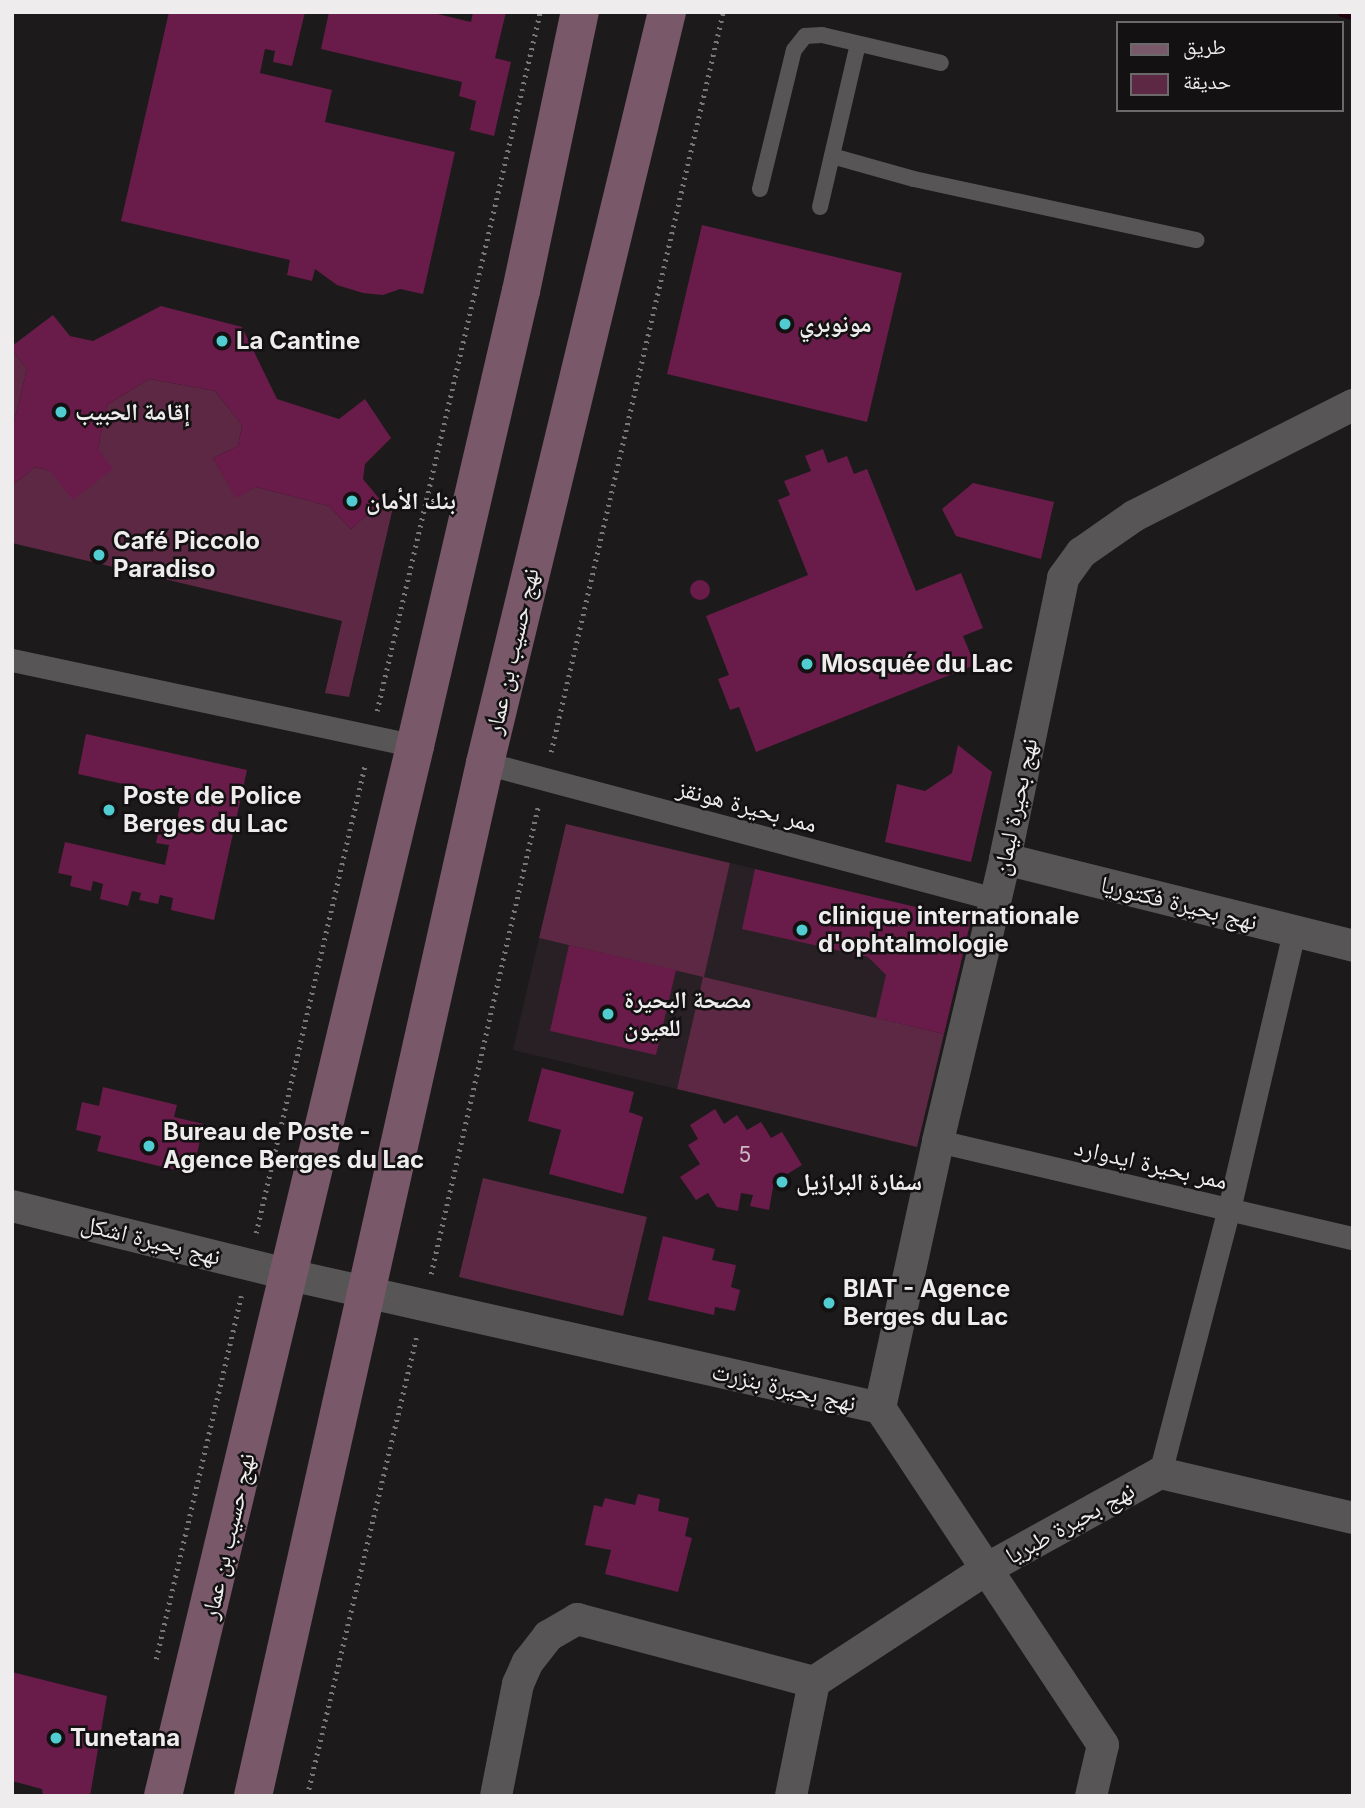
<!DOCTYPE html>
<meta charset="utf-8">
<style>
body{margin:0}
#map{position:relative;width:1365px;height:1808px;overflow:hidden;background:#1c1a1b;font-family:Inter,"Noto Naskh Arabic",sans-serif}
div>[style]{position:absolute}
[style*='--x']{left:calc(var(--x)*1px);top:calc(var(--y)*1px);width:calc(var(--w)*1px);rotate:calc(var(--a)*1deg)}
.built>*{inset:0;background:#282024}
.green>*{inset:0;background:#5d2844}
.stream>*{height:10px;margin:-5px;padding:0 5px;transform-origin:5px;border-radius:5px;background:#210012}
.building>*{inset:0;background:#691c49}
.round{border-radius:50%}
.path>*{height:4.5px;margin-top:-2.25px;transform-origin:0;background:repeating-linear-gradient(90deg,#797778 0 2px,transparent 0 7px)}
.service>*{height:16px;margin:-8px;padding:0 8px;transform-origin:8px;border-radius:8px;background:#585556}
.pedestrian>*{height:23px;margin:-11.5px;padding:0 11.5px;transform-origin:11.5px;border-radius:11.5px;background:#585556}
.minor>*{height:32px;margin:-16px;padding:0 16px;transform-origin:16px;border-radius:16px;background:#585556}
.secondary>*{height:38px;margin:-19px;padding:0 19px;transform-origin:19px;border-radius:19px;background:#785869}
.dots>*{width:19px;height:19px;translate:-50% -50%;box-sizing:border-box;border:4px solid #131112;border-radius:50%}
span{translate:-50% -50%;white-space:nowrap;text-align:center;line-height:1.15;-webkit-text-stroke:5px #131112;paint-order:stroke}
.number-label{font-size:21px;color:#cdb8c4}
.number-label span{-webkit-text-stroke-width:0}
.poi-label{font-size:24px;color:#eeeced;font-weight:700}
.left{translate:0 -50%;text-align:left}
.street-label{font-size:24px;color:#eeeced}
.frame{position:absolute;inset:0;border:14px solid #eeeced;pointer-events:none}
.legend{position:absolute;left:1116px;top:21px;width:228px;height:91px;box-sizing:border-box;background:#131112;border:2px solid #6b696a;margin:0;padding:9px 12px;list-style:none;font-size:21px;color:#eeeced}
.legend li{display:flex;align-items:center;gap:14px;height:35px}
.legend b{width:35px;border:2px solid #6b696a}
</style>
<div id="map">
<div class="built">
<div style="clip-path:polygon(730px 863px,971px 920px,944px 1034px,704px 977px,677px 1089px,513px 1050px,539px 938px,703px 977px)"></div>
</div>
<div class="green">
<div style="clip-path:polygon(12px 350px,27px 369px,12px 430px)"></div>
<div style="clip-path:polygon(149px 379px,215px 391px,242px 425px,238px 446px,213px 458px,236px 497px,256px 487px,329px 506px,351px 529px,382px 502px,394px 503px,349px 697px,325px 693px,342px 621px,12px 543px,12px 486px,35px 467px,50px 471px,98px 448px,107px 405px)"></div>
<div style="clip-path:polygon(566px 824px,730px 863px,704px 977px,944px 1034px,917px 1147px,677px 1089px,703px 977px,539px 938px)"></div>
<div style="clip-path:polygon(483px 1178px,647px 1217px,623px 1316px,459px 1277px)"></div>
</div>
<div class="stream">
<div style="--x:1342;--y:12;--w:11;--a:15"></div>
</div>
<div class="building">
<div style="clip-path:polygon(169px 12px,305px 12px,292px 66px,273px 62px,275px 51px,265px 49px,260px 73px,332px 90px,325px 122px,455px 152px,423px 294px,400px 289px,383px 295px,363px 293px,337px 285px,315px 269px,312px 281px,287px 275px,290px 260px,121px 221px)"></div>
<div style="clip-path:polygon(329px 12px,429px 12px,471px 22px,473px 12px,506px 12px,495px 58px,511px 62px,494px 136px,470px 130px,476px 101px,459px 96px,462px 82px,321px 49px)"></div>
<div style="clip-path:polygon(702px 225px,902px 273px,867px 422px,667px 374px)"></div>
<div style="clip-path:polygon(161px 306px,242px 327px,277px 399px,339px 419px,365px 399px,391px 438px,365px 464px,363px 479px,382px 502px,351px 529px,329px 506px,256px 487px,236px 498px,213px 458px,238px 446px,242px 425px,215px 391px,149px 379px,107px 405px,98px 448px,113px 469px,73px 500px,50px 471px,35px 467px,12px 486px,12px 430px,27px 369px,12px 350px,12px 346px,53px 315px,70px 336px,93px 341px)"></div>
<div style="clip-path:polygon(823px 449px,828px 463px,847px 456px,854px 474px,867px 469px,916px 591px,961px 573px,983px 628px,963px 636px,975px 665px,756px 752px,739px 707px,730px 710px,718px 679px,729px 675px,706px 616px,808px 575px,778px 500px,790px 495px,784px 481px,811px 471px,805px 456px)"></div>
<div style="clip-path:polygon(973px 483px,1054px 502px,1041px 559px,956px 536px,942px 509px)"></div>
<div class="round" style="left:690px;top:580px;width:20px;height:20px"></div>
<div style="clip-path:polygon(86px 734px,247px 770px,214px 920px,171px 910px,173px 898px,160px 895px,158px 904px,139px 900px,141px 893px,132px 891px,128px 906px,100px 899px,103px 884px,93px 881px,91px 891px,70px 886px,72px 876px,58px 873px,65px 842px,165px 865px,169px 845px,156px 843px,162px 816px,177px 819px,182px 797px,78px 774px)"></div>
<div style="clip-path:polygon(958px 745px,992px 772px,971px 862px,885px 842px,897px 784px,925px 791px,952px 773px)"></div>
<div style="clip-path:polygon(755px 869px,971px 920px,944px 1034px,876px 1018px,886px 975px,868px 957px,742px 929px)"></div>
<div style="clip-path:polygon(569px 945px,676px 970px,656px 1055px,550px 1031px)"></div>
<div style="clip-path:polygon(542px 1068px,634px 1092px,629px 1112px,643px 1117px,623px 1194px,549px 1174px,561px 1130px,528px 1121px)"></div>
<div style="clip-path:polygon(103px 1087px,177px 1105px,174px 1117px,204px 1124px,192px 1174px,97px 1151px,101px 1136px,76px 1130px,82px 1102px,99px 1106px)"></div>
<div style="clip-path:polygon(715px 1109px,724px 1124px,737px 1115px,747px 1130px,761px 1122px,771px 1138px,782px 1132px,802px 1165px,774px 1182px,769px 1210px,750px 1206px,753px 1195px,741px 1193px,738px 1211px,717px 1207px,708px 1193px,696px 1200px,680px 1177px,700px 1164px,688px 1145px,698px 1139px,690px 1125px)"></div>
<div style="clip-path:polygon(663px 1236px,715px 1249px,712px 1260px,736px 1265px,731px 1287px,740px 1290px,735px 1311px,715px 1307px,714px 1315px,648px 1300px)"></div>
<div style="clip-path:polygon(638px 1494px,660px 1499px,658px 1511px,689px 1518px,685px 1536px,692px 1538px,678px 1592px,605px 1574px,611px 1550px,585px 1545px,594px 1505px,602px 1507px,605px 1498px,635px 1505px)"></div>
<div style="clip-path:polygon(12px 1672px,107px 1696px,90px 1796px,43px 1796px,42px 1789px,12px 1781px)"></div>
</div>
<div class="path">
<div style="--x:377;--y:711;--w:718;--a:-76.87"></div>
<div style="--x:551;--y:752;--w:760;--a:-76.91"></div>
<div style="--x:256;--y:1233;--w:481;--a:-76.9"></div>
<div style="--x:431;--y:1274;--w:481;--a:-77.1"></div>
<div style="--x:156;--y:1659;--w:373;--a:-76.8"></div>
<div style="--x:307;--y:1796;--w:472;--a:-76.6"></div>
</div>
<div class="service">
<div style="--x:832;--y:156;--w:85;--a:15.7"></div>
<div style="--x:914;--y:179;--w:289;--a:12.2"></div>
<div style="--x:760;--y:189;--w:143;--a:-76.3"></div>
<div style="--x:794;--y:50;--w:18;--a:-52"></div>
<div style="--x:805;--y:36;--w:17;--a:-3"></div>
<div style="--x:822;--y:35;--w:122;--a:13.2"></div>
<div style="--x:820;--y:207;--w:167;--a:-76.9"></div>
</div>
<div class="pedestrian">
<div style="--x:12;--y:660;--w:412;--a:12"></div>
<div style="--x:485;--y:763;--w:528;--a:14.93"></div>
<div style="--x:938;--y:1141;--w:426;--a:13.2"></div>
<div style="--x:1160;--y:1473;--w:273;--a:-75.4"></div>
<div style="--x:1229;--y:1209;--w:285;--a:-76.8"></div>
</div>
<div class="minor">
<div style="--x:1005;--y:859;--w:359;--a:14"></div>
<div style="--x:12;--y:1206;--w:286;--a:13.9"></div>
<div style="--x:290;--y:1275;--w:605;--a:12.7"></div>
<div style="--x:880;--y:1408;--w:404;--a:56.5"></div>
<div style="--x:1103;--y:1745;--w:52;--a:103.2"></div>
<div style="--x:880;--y:1408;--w:273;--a:-77.7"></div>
<div style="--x:938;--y:1141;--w:290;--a:-76.6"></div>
<div style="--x:1005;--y:859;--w:287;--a:-78.3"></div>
<div style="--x:1063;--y:578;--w:31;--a:-54"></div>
<div style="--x:1081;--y:553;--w:65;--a:-34.9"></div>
<div style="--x:1134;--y:516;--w:246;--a:-26.9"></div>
<div style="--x:496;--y:1796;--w:114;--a:-78.9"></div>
<div style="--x:518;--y:1684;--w:24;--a:-66"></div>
<div style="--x:528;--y:1662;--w:33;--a:-52"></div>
<div style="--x:548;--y:1636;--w:34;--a:-30"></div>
<div style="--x:577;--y:1619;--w:245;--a:14.9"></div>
<div style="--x:791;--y:1796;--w:116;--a:-78.6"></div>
<div style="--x:814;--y:1682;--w:208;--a:-33.2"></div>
<div style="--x:988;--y:1568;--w:196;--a:-28.9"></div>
<div style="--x:1160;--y:1473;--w:198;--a:13.1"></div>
</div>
<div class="secondary">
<div style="--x:163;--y:1796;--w:1080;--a:-76.5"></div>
<div style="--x:415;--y:746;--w:467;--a:-76.9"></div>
<div style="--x:521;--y:291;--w:285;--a:-78.1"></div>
<div style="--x:253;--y:1796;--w:1059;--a:-77.34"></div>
<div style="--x:485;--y:763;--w:773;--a:-76.38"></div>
</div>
<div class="dots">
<div style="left:785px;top:324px;background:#51ccd1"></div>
<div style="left:222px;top:341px;background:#51ccd1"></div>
<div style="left:61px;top:412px;background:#51ccd1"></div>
<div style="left:352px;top:501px;background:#51ccd1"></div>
<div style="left:99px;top:555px;background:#51ccd1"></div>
<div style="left:807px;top:664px;background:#51ccd1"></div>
<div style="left:109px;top:810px;background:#51ccd1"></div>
<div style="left:802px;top:930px;background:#51ccd1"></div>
<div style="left:608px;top:1014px;background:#51ccd1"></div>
<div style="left:149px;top:1146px;background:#51ccd1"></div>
<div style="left:782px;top:1182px;background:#51ccd1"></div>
<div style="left:829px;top:1303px;background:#51ccd1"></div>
<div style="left:56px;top:1738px;background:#51ccd1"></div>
</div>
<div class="number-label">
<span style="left:745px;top:1155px">5</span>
</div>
<div class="poi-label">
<span class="left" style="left:799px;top:324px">مونوبري</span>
<span class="left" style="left:236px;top:341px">La Cantine</span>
<span class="left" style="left:75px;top:412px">إقامة الحبيب</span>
<span class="left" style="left:366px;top:501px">بنك الأمان</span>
<span class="left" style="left:113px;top:555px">Café Piccolo<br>Paradiso</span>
<span class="left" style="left:821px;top:664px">Mosquée du Lac</span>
<span class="left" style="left:123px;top:810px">Poste de Police<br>Berges du Lac</span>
<span class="left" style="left:818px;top:930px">clinique internationale<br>d'ophtalmologie</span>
<span class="left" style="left:624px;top:1014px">مصحة البحيرة<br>للعيون</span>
<span class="left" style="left:163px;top:1146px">Bureau de Poste -<br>Agence Berges du Lac</span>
<span class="left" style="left:796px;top:1182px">سفارة البرازيل</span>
<span class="left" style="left:843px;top:1303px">BIAT - Agence<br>Berges du Lac</span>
<span class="left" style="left:70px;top:1738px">Tunetana</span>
</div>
<div class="street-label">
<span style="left:512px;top:651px;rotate:-77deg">نهج حسيب بن عمار</span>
<span style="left:747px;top:806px;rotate:15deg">ممر بحيرة هونقز</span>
<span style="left:1015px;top:807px;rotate:-78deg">نهج بحيرة ليمان</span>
<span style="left:1179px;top:903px;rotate:14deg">نهج بحيرة فكتوريا</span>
<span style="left:1151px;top:1164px;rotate:13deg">ممر بحيرة ايدوارد</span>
<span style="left:151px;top:1240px;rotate:14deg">نهج بحيرة اشكل</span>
<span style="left:784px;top:1387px;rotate:13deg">نهج بحيرة بنزرت</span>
<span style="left:1070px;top:1523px;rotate:-29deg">نهج بحيرة طبريا</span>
<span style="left:228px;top:1536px;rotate:-77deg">نهج حسيب بن عمار</span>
</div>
<div class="frame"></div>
<ul class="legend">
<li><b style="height:9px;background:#785869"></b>طريق</li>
<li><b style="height:19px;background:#5d2844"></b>حديقة</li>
</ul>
</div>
